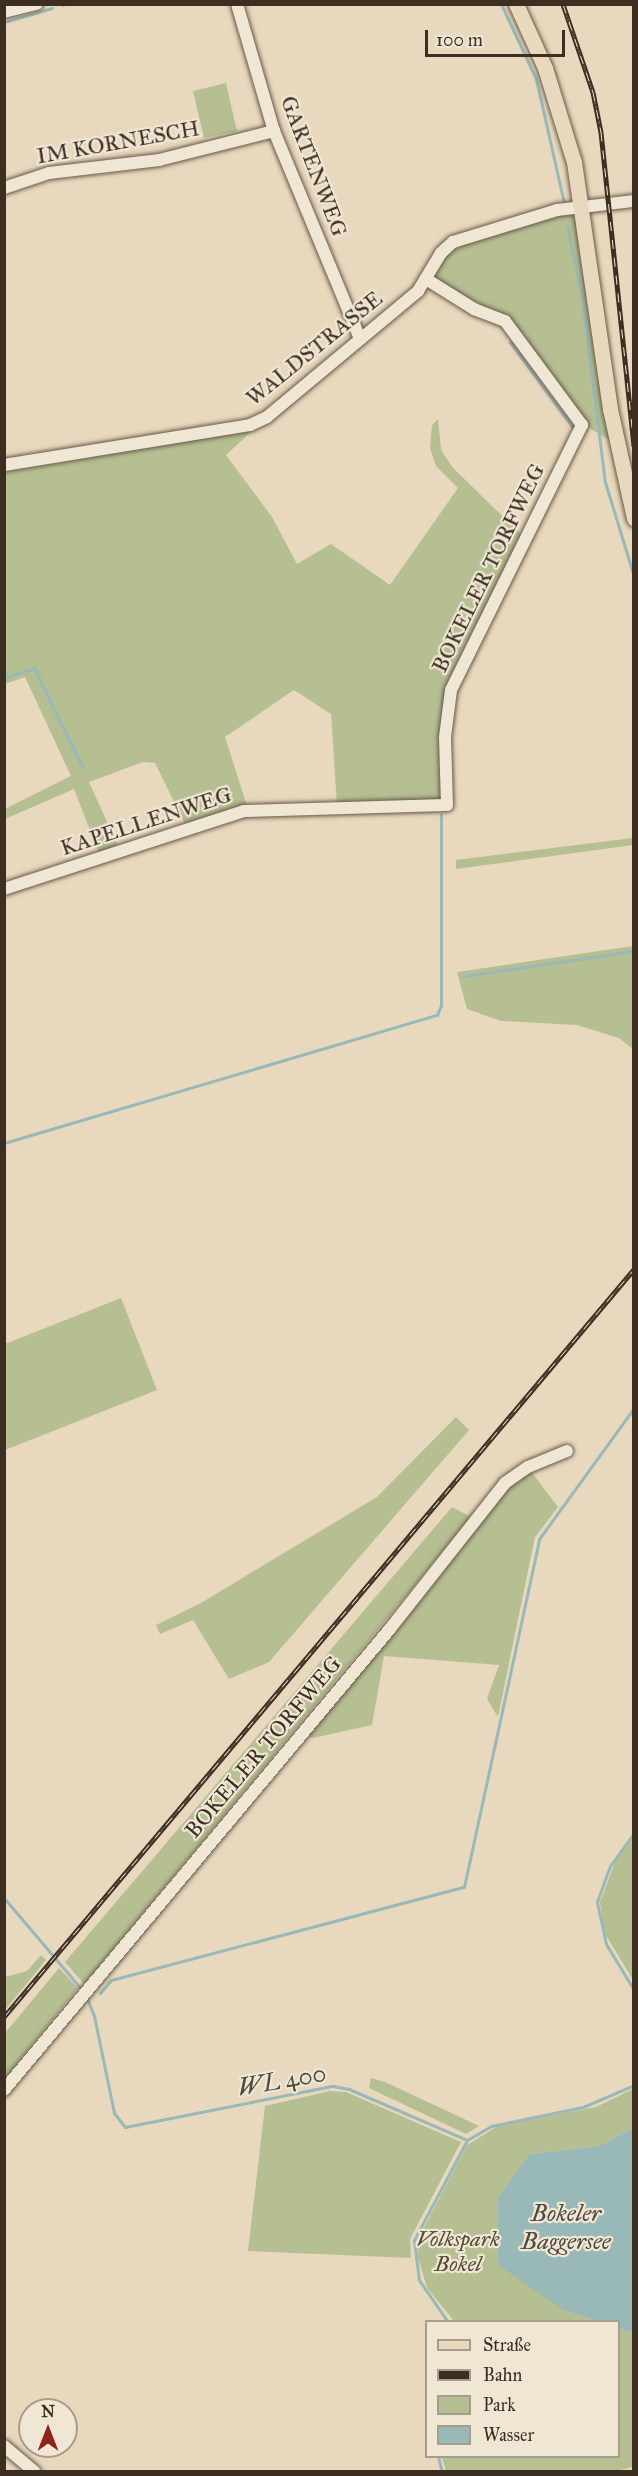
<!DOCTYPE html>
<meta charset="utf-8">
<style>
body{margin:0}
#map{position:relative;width:638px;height:2476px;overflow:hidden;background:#e8d8bd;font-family:"IM FELL Great Primer",serif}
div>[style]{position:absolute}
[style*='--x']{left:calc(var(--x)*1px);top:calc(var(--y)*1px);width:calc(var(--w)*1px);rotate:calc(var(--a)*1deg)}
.green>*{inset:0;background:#b5bf92}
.water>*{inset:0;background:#99b8b8}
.stream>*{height:3px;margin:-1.5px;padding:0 1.5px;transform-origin:1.5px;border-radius:1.5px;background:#99b8b8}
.roads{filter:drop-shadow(0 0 2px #685849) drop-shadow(0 0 2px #685849)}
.minor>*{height:12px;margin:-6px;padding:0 6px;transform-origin:6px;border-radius:6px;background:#f0e6d4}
.major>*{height:15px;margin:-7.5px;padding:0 7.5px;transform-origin:7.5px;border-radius:7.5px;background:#e8d8bd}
.rail>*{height:5px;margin-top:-2.5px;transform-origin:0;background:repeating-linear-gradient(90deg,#f0e6d4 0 9px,#3d2e22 0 18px);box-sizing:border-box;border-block:2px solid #3d2e22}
span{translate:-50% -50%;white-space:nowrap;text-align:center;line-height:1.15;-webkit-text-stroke:4.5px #f0e6d4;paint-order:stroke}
.street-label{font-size:22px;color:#3d2e22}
.park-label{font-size:22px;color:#554b38;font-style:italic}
.water-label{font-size:24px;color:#4f4a40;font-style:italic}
.frame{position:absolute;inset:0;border:6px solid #3d2e22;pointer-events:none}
.legend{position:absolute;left:425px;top:2320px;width:195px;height:138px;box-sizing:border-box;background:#f0e6d4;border:2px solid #a89c8d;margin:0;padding:8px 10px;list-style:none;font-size:18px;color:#3d2e22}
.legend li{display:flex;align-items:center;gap:12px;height:30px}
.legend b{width:30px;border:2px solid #a89c8d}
.north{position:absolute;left:18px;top:2398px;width:60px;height:60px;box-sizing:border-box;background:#f0e6d4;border:2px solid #a89c8d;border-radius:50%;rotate:0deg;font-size:16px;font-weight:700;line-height:24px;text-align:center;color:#3d2e22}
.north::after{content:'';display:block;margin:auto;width:21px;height:27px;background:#8f2418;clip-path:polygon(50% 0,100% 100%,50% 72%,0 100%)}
.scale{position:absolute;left:425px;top:30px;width:140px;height:27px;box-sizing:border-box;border:3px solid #3d2e22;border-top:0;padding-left:8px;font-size:18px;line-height:21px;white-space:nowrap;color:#3d2e22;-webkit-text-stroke:4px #f0e6d4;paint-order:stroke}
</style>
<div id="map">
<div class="green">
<div style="clip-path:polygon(226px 83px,237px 131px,204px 138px,193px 91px)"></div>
<div style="clip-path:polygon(568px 212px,576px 219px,609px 440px,586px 426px,506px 318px,430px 279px,447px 254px,478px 236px)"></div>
<div style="clip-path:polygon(438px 419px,441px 450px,453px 468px,521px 534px,448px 689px,444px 802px,337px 805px,331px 714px,294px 690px,225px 737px,247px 806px,185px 824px,155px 763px,143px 762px,89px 782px,118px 846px,99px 853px,74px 789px,5px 819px,5px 809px,71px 776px,25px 677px,5px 684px,5px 472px,253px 430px,226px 455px,272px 517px,297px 564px,331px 544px,390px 585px,458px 488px,436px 466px,430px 448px,432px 425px)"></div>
<div style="clip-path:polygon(633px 838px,633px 845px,456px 869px,456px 860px)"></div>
<div style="clip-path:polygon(633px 946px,633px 1049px,619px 1038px,577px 1025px,501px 1021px,467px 1009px,457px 972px)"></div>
<div style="clip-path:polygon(121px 1298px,157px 1390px,5px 1450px,5px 1344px)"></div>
<div style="clip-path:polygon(456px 1417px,469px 1430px,269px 1662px,229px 1679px,193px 1620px,160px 1634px,156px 1625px,201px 1603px,377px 1497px)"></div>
<div style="clip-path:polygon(530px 1470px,558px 1507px,535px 1537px,498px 1717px,487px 1699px,499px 1665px,384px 1656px,372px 1725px,313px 1738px,307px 1736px,509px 1486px)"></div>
<div style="clip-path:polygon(452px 1507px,471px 1517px,84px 1984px,65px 1962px)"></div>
<div style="clip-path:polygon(633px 1838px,633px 1980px,604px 1932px,600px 1902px,615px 1862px)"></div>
<div style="clip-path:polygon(41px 1955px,46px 1960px,5px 2010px,5px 1977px,27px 1971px)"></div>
<div style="clip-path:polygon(59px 1968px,78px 1988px,5px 2078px,5px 2033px)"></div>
<div style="clip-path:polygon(371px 2078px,385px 2082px,479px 2126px,466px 2134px,369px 2088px)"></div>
<div style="clip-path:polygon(633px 2089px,633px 2128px,599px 2146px,530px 2154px,565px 2311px,598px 2321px,454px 2321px,427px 2288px,417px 2254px,419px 2237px,467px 2145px,498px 2126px,596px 2107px)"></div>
<div style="clip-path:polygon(330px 2091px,346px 2092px,461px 2142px,410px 2239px,411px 2258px,248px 2251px,265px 2106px)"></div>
<div style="clip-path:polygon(619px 2328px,633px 2333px,633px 2467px,611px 2472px,446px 2471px,442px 2457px,618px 2456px)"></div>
</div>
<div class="water">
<div style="clip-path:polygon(633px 2128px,633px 2333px,619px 2328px,618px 2322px,598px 2321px,565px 2311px,498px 2265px,498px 2198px,530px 2154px,599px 2146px)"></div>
</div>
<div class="stream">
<div style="--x:501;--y:4;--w:83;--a:65"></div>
<div style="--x:536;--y:79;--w:127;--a:77.3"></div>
<div style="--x:63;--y:5;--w:2;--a:-27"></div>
<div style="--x:4;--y:22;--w:50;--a:-16.3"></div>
<div style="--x:567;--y:226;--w:74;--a:78.2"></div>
<div style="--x:582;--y:298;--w:185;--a:82.9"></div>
<div style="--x:605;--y:482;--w:99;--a:73"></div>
<div style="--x:510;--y:342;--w:108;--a:53.7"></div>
<div style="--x:4;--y:678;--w:32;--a:-18"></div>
<div style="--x:34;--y:668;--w:111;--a:63.9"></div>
<div style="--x:441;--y:726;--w:31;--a:-88"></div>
<div style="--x:442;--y:695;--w:10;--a:-66"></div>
<div style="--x:464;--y:976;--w:172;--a:-8.4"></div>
<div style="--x:4;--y:1143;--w:452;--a:-16.5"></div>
<div style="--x:437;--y:1015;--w:11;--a:-68"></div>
<div style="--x:441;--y:1005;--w:191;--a:-90"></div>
<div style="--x:634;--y:1833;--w:41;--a:126"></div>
<div style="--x:610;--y:1866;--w:38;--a:110"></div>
<div style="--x:597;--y:1902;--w:43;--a:77.9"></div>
<div style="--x:606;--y:1944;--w:54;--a:58.7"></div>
<div style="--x:4;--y:1898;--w:122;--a:49.7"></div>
<div style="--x:100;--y:1993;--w:17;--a:-50"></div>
<div style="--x:111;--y:1980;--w:365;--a:-14.8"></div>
<div style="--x:464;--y:1887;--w:356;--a:-77.8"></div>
<div style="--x:539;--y:1539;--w:162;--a:-54.1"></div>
<div style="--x:86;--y:1996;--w:22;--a:68"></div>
<div style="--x:94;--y:2016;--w:99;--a:78.3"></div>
<div style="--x:114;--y:2113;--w:18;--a:52"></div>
<div style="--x:125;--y:2127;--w:212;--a:-11.2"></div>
<div style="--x:333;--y:2086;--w:16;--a:11"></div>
<div style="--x:349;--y:2089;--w:129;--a:23.4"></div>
<div style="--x:467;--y:2140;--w:113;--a:117.9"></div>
<div style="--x:414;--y:2240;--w:40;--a:82.9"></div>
<div style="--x:419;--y:2280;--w:51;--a:55.4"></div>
<div style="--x:467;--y:2140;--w:28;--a:-30"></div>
<div style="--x:491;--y:2126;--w:94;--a:-11.7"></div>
<div style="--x:583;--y:2107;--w:56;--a:-23.3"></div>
<div style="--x:438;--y:2456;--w:16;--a:76"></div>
</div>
<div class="roads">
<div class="minor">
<div style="--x:237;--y:4;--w:132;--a:73.8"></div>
<div style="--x:274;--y:131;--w:225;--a:67.5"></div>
<div style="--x:4;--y:12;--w:34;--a:-14"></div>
<div style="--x:4;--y:188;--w:47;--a:-18.4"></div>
<div style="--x:49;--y:173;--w:111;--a:-6.7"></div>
<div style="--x:159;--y:160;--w:119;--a:-14.2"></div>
<div style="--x:4;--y:465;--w:249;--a:-9.2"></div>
<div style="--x:250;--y:425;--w:19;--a:-25"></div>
<div style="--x:267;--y:417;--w:197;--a:-39.8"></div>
<div style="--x:418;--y:291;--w:44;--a:-58.8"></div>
<div style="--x:441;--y:253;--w:16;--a:-43"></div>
<div style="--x:453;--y:242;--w:109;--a:-17.1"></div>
<div style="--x:557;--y:210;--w:78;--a:-6.7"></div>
<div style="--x:4;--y:889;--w:252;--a:-18"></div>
<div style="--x:244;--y:811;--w:203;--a:-1.7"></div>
<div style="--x:447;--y:805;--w:68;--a:-91.7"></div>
<div style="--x:445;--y:737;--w:47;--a:-82.7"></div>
<div style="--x:451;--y:690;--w:296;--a:-63.7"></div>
<div style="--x:582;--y:425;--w:129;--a:-126.5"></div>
<div style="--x:505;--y:321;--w:33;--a:-159"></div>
<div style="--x:474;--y:309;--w:57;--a:-148"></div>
<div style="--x:4;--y:2090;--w:600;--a:-50.07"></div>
<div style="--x:389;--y:1630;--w:187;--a:-51.7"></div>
<div style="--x:505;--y:1483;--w:28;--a:-35"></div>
<div style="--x:528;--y:1467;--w:42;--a:-22.3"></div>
<div style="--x:4;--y:2446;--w:40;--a:40"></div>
</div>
<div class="major">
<div style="--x:516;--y:4;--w:70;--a:65.6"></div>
<div style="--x:545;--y:68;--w:98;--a:72.9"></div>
<div style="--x:574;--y:162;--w:250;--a:81.7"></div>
<div style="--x:610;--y:409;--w:112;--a:77.6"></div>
</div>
</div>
<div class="rail">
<div style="--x:563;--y:4;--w:93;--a:71.2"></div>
<div style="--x:593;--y:92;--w:41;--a:78.7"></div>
<div style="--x:601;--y:132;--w:316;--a:84"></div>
<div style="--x:4;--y:2017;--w:978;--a:-49.89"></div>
</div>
<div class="street-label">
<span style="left:118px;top:142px;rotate:-10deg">IM KORNESCH</span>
<span style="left:314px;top:166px;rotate:69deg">GARTENWEG</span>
<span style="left:314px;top:348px;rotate:-39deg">WALDSTRASSE</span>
<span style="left:488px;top:568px;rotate:-64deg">BOKELER TORFWEG</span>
<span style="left:146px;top:821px;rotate:-18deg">KAPELLENWEG</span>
<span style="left:263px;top:1747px;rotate:-50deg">BOKELER TORFWEG</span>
</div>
<div class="park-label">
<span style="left:458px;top:2251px">Volkspark<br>Bokel</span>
</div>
<div class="water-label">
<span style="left:282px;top:2081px;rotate:-10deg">WL 400</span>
<span style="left:566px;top:2228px">Bokeler<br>Baggersee</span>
</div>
<div class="frame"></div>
<ul class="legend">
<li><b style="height:8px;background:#e8d8bd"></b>Straße</li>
<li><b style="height:8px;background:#3d2e22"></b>Bahn</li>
<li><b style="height:16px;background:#b5bf92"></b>Park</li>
<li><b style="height:16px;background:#99b8b8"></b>Wasser</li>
</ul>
<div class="north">N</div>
<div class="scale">100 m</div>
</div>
